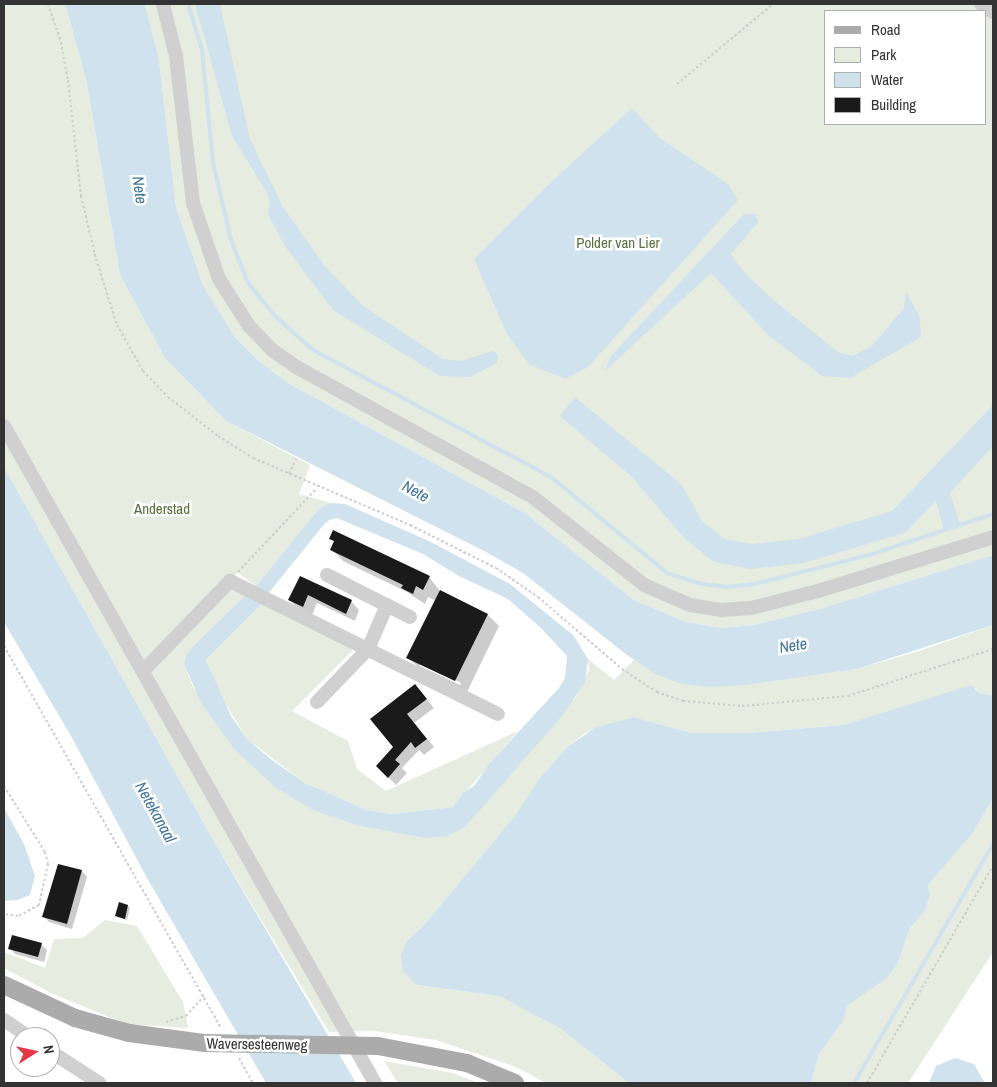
<!DOCTYPE html>
<style>
body{margin:0}
#map{position:relative;width:997px;height:1087px;overflow:hidden;background:#fff;font-family:"Archivo Narrow",sans-serif}
div>[style]{position:absolute}
[style*='--x']{left:calc(var(--x)*1px);top:calc(var(--y)*1px);width:calc(var(--w)*1px);rotate:calc(var(--a)*1deg)}
.green>*{inset:0;background:#e6ecdf}
.water>*{inset:0;background:#cfe2ee}
.shadow>*{inset:0;background:#0003}
.stream>*{height:4px;margin:-2px;padding:0 2px;transform-origin:2px;border-radius:2px;background:#cfe2ee}
.building>*{inset:0;background:#1a1a1a}
.path>*{height:2px;margin-top:-1px;transform-origin:0;background:repeating-linear-gradient(90deg,#cdcdcd 0 2.5px,transparent 0 5px)}
.minor>*{height:14px;margin:-7px;padding:0 7px;transform-origin:7px;border-radius:7px;background:#d0d0d0}
.major>*{height:18px;margin:-9px;padding:0 9px;transform-origin:9px;border-radius:9px;background:#ababab}
.major-bridge>*{height:18px;margin:-9px;padding:0 9px;transform-origin:9px;border-radius:9px;background:#ababab}
span{translate:-50% -50%;white-space:nowrap;text-align:center;line-height:1.15;-webkit-text-stroke:5px #fff;paint-order:stroke}
.park-label{font-size:15px;color:#56703f}
.street-label{font-size:15px;color:#333}
.water-label{font-size:16px;color:#3f7597;font-style:italic}
.frame{position:absolute;inset:0;border:5px solid #333;pointer-events:none}
.legend{position:absolute;left:824px;top:10px;width:162px;height:115px;box-sizing:border-box;background:#fff;border:1px solid #adadad;margin:0;padding:6px 9px;list-style:none;font-size:15px;color:#333}
.legend li{display:flex;align-items:center;gap:10px;height:25px}
.legend b{width:25px;border:1px solid #adadad}
.north{position:absolute;left:10px;top:1027px;width:50px;height:50px;box-sizing:border-box;background:#fff;border:1px solid #adadad;border-radius:50%;rotate:80deg;font-size:14px;font-weight:700;line-height:20px;text-align:center;color:#333}
.north::after{content:'';display:block;margin:auto;width:18px;height:22px;background:#e63946;clip-path:polygon(50% 0,100% 100%,50% 72%,0 100%)}
</style>
<div id="map">
<div class="green">
<div style="clip-path:polygon(4px 4px,65px 4px,86px 79px,120px 275px,165px 358px,226px 421px,310px 465px,299px 494px,331px 503px,318px 511px,256px 586px,238px 573px,225px 586px,247px 594px,193px 646px,186px 655px,184px 664px,192px 685px,216px 723px,360px 826px,424px 838px,465px 826px,577px 696px,589px 670px,588px 659px,614px 680px,634px 660px,653px 673px,820px 674px,857px 669px,919px 651px,993px 625px,993px 695px,979px 693px,976px 688px,946px 694px,843px 725px,746px 733px,691px 733px,634px 717px,585px 733px,567px 747px,540px 778px,516px 816px,424px 925px,408px 940px,415px 985px,499px 996px,561px 1029px,629px 1083px,546px 1083px,516px 1067px,436px 1040px,375px 1031px,329px 1032px,216px 845px,4px 467px)"></div>
<div style="clip-path:polygon(evenodd,145px 4px,993px 4px,993px 555px,823px 608px,754px 625px,720px 628px,686px 622px,634px 600px,525px 513px,288px 383px,261px 363px,235px 337px,203px 287px,176px 207px,159px 59px,145px 4px,826px 11px,986px 11px,986px 124px,826px 124px,826px 11px)"></div>
<div style="clip-path:polygon(262px 604px,357px 646px,292px 711px,348px 741px,357px 769px,386px 791px,518px 731px,453px 807px,392px 814px,367px 810px,305px 783px,247px 739px,219px 693px,206px 660px)"></div>
<div style="clip-path:polygon(993px 798px,993px 952px,908px 1083px,811px 1083px,819px 1054px,843px 1021px,847px 1006px,887px 978px,897px 965px,910px 928px,925px 911px,930px 895px,928px 885px,973px 833px)"></div>
<div style="clip-path:polygon(105px 920px,137px 926px,183px 1002px,188px 1028px,126px 1024px,51px 993px,4px 968px,4px 952px,45px 968px,54px 939px,83px 938px)"></div>
<div style="clip-path:polygon(384px 1061px,452px 1073px,479px 1083px,398px 1083px)"></div>
</div>
<div class="water">
<div style="clip-path:polygon(65px 4px,145px 4px,159px 59px,176px 207px,203px 286px,235px 337px,261px 363px,288px 383px,525px 513px,634px 600px,686px 622px,720px 628px,754px 625px,823px 608px,993px 555px,993px 625px,857px 669px,745px 685px,710px 687px,682px 684px,653px 673px,627px 655px,523px 573px,486px 552px,226px 421px,165px 358px,120px 275px,86px 79px)"></div>
<div style="clip-path:polygon(195px 4px,220px 4px,250px 139px,283px 207px,324px 265px,363px 306px,443px 359px,461px 361px,493px 351px,498px 355px,497px 363px,470px 377px,440px 376px,333px 310px,285px 246px,268px 214px,270px 203px,266px 191px,232px 136px)"></div>
<div style="clip-path:polygon(632px 108px,660px 138px,728px 184px,738px 200px,588px 367px,565px 379px,529px 364px,507px 334px,474px 259px,548px 185px)"></div>
<div style="clip-path:polygon(744px 214px,755px 214px,758px 222px,731px 254px,742px 270px,772px 299px,838px 352px,852px 356px,871px 347px,904px 308px,906px 292px,920px 317px,921px 337px,850px 378px,822px 376px,769px 336px,711px 273px,605px 371px,611px 356px)"></div>
<div style="clip-path:polygon(575px 397px,682px 485px,702px 521px,724px 539px,752px 544px,799px 539px,892px 511px,993px 405px,993px 446px,950px 493px,960px 524px,944px 530px,936px 501px,905px 533px,803px 563px,751px 569px,714px 562px,685px 539px,632px 477px,560px 416px)"></div>
<div style="clip-path:polygon(4px 467px,216px 845px,356px 1083px,266px 1083px,147px 878px,71px 736px,4px 622px)"></div>
<div style="clip-path:polygon(331px 503px,345px 504px,431px 542px,510px 584px,573px 635px,588px 659px,585px 683px,562px 716px,465px 827px,447px 836px,424px 838px,360px 826px,313px 810px,275px 787px,235px 750px,201px 703px,184px 664px,186px 655px,193px 646px,247px 594px,262px 604px,206px 660px,231px 716px,247px 739px,272px 760px,305px 783px,367px 810px,392px 814px,453px 807px,463px 793px,474px 786px,489px 764px,559px 688px,565px 678px,567px 656px,542px 629px,508px 599px,459px 576px,423px 554px,337px 518px,329px 520px,321px 528px,267px 595px,256px 586px,318px 510px)"></div>
<div style="clip-path:polygon(972px 685px,979px 693px,993px 695px,993px 798px,973px 833px,928px 885px,930px 895px,925px 911px,910px 928px,897px 965px,887px 978px,847px 1006px,843px 1021px,819px 1054px,811px 1083px,629px 1083px,561px 1029px,499px 996px,416px 985px,403px 971px,401px 955px,408px 940px,424px 925px,515px 816px,540px 778px,567px 747px,595px 728px,634px 717px,691px 733px,746px 733px,843px 725px)"></div>
<div style="clip-path:polygon(4px 808px,24px 844px,35px 876px,30px 895px,17px 900px,4px 901px)"></div>
<div style="clip-path:polygon(955px 1058px,974px 1064px,985px 1083px,929px 1083px,936px 1066px)"></div>
</div>
<div class="shadow">
<div style="clip-path:polygon(evenodd,331px 538px,429px 577px,440px 591px,488px 615px,499px 626px,467px 692px,420px 669px,408px 657px,436px 601px,428px 597px,425px 604px,407px 592px,343px 561px,332px 549px,335px 543px,331px 538px,420px 663px,461px 683px,460px 685px,420px 666px,420px 663px)"></div>
<div style="clip-path:polygon(300px 578px,351px 601px,359px 610px,355px 621px,317px 603px,312px 615px,298px 609px,290px 600px)"></div>
<div style="clip-path:polygon(415px 686px,434px 708px,414px 723px,434px 747px,424px 755px,419px 750px,402px 768px,407px 773px,396px 785px,385px 774px)"></div>
<div style="clip-path:polygon(82px 871px,87px 877px,72px 929px,49px 922px,44px 917px)"></div>
<div style="clip-path:polygon(128px 906px,130px 908px,127px 920px,119px 918px,116px 916px)"></div>
<div style="clip-path:polygon(41px 944px,47px 950px,44px 962px,15px 954px,10px 948px)"></div>
</div>
<div class="stream">
<div style="--x:188;--y:4;--w:48;--a:73.1"></div>
<div style="--x:202;--y:50;--w:113;--a:84.4"></div>
<div style="--x:213;--y:162;--w:80;--a:77"></div>
<div style="--x:231;--y:240;--w:46;--a:68.4"></div>
<div style="--x:248;--y:283;--w:45;--a:50.4"></div>
<div style="--x:277;--y:318;--w:48;--a:41.6"></div>
<div style="--x:313;--y:350;--w:270;--a:28.1"></div>
<div style="--x:551;--y:477;--w:151;--a:39.6"></div>
<div style="--x:667;--y:573;--w:32;--a:18"></div>
<div style="--x:697;--y:583;--w:29;--a:8"></div>
<div style="--x:726;--y:587;--w:29;--a:-6"></div>
<div style="--x:755;--y:584;--w:118;--a:-14.3"></div>
<div style="--x:869;--y:555;--w:131;--a:-18.3"></div>
<div style="--x:854;--y:1083;--w:276;--a:-59.8"></div>
</div>
<div class="building">
<div style="clip-path:polygon(333px 530px,430px 576px,423px 590px,416px 586px,413px 594px,401px 588px,403px 585px,330px 550px,334px 541px,329px 539px)"></div>
<div style="clip-path:polygon(300px 576px,352px 600px,346px 614px,308px 595px,303px 607px,288px 600px)"></div>
<div style="clip-path:polygon(440px 590px,488px 614px,455px 681px,406px 658px)"></div>
<div style="clip-path:polygon(415px 684px,427px 699px,407px 714px,427px 739px,415px 748px,411px 742px,395px 760px,400px 764px,388px 778px,376px 766px,393px 747px,370px 719px)"></div>
<div style="clip-path:polygon(58px 864px,82px 870px,67px 924px,42px 917px)"></div>
<div style="clip-path:polygon(119px 902px,128px 905px,125px 919px,115px 916px)"></div>
<div style="clip-path:polygon(12px 935px,42px 943px,38px 957px,8px 949px)"></div>
</div>
<div class="path">
<div style="--x:48;--y:4;--w:40;--a:71.1"></div>
<div style="--x:61;--y:42;--w:39;--a:80"></div>
<div style="--x:68;--y:80;--w:117;--a:83.6"></div>
<div style="--x:81;--y:196;--w:65;--a:76.6"></div>
<div style="--x:96;--y:259;--w:69;--a:72.3"></div>
<div style="--x:117;--y:325;--w:53;--a:60.5"></div>
<div style="--x:143;--y:371;--w:36;--a:46"></div>
<div style="--x:168;--y:397;--w:63;--a:38"></div>
<div style="--x:218;--y:436;--w:41;--a:32.2"></div>
<div style="--x:253;--y:458;--w:171;--a:23.1"></div>
<div style="--x:410;--y:525;--w:96;--a:26.6"></div>
<div style="--x:496;--y:568;--w:51;--a:34.6"></div>
<div style="--x:538;--y:597;--w:111;--a:40.6"></div>
<div style="--x:622;--y:669;--w:42;--a:33.3"></div>
<div style="--x:657;--y:692;--w:28;--a:19"></div>
<div style="--x:683;--y:701;--w:59;--a:4.8"></div>
<div style="--x:742;--y:706;--w:106;--a:-5.4"></div>
<div style="--x:848;--y:696;--w:152;--a:-18"></div>
<div style="--x:677;--y:84;--w:125;--a:-39.8"></div>
<div style="--x:289;--y:474;--w:17;--a:-65"></div>
<div style="--x:238;--y:572;--w:115;--a:-46.8"></div>
<div style="--x:4;--y:646;--w:439;--a:60.4"></div>
<div style="--x:4;--y:786;--w:78;--a:58.2"></div>
<div style="--x:45;--y:852;--w:12;--a:76"></div>
<div style="--x:48;--y:864;--w:42;--a:102.4"></div>
<div style="--x:39;--y:905;--w:24;--a:152"></div>
<div style="--x:18;--y:916;--w:14;--a:-172"></div>
<div style="--x:166;--y:1022;--w:21;--a:-17"></div>
<div style="--x:186;--y:1016;--w:27;--a:-48"></div>
<div style="--x:239;--y:1058;--w:29;--a:61"></div>
<div style="--x:867;--y:1083;--w:251;--a:-59.9"></div>
</div>
<div class="minor">
<div style="--x:163;--y:4;--w:54;--a:76"></div>
<div style="--x:176;--y:56;--w:148;--a:83.4"></div>
<div style="--x:193;--y:203;--w:80;--a:71.1"></div>
<div style="--x:219;--y:279;--w:56;--a:57.4"></div>
<div style="--x:249;--y:326;--w:33;--a:46"></div>
<div style="--x:272;--y:350;--w:32;--a:35"></div>
<div style="--x:298;--y:368;--w:269;--a:28.8"></div>
<div style="--x:534;--y:498;--w:140;--a:38.3"></div>
<div style="--x:644;--y:585;--w:50;--a:23.5"></div>
<div style="--x:690;--y:605;--w:31;--a:9"></div>
<div style="--x:721;--y:610;--w:30;--a:-4"></div>
<div style="--x:751;--y:608;--w:69;--a:-14.2"></div>
<div style="--x:818;--y:591;--w:183;--a:-17.1"></div>
<div style="--x:981;--y:4;--w:14;--a:34"></div>
<div style="--x:4;--y:426;--w:755;--a:60.55"></div>
<div style="--x:327;--y:575;--w:93;--a:26.8"></div>
<div style="--x:144;--y:670;--w:124;--a:-46"></div>
<div style="--x:230;--y:581;--w:299;--a:26.4"></div>
<div style="--x:317;--y:702;--w:74;--a:-46.1"></div>
<div style="--x:368;--y:649;--w:48;--a:-66.6"></div>
<div style="--x:4;--y:1020;--w:30;--a:34"></div>
<div style="--x:50;--y:1051;--w:59;--a:33.1"></div>
</div>
<div class="major">
<div style="--x:4;--y:985;--w:78;--a:24.9"></div>
<div style="--x:75;--y:1018;--w:56;--a:15.5"></div>
<div style="--x:129;--y:1033;--w:77;--a:7.5"></div>
<div style="--x:378;--y:1046;--w:91;--a:10.8"></div>
<div style="--x:467;--y:1063;--w:52;--a:22.6"></div>
</div>
<div class="major-bridge">
<div style="--x:205;--y:1043;--w:173;--a:1"></div>
</div>
<div class="park-label">
<span style="left:618px;top:243px">Polder van Lier</span>
<span style="left:162px;top:509px">Anderstad</span>
</div>
<div class="street-label">
<span style="left:257px;top:1044px;rotate:1deg">Waversesteenweg</span>
</div>
<div class="water-label">
<span style="left:140px;top:190px;rotate:82deg">Nete</span>
<span style="left:416px;top:491px;rotate:28deg">Nete</span>
<span style="left:793px;top:645px;rotate:-9deg">Nete</span>
<span style="left:156px;top:812px;rotate:61deg">Netekanaal</span>
</div>
<div class="frame"></div>
<ul class="legend">
<li><b style="height:6px;background:#ababab"></b>Road</li>
<li><b style="height:14px;background:#e6ecdf"></b>Park</li>
<li><b style="height:14px;background:#cfe2ee"></b>Water</li>
<li><b style="height:14px;background:#1a1a1a"></b>Building</li>
</ul>
<div class="north">N</div>
</div>
